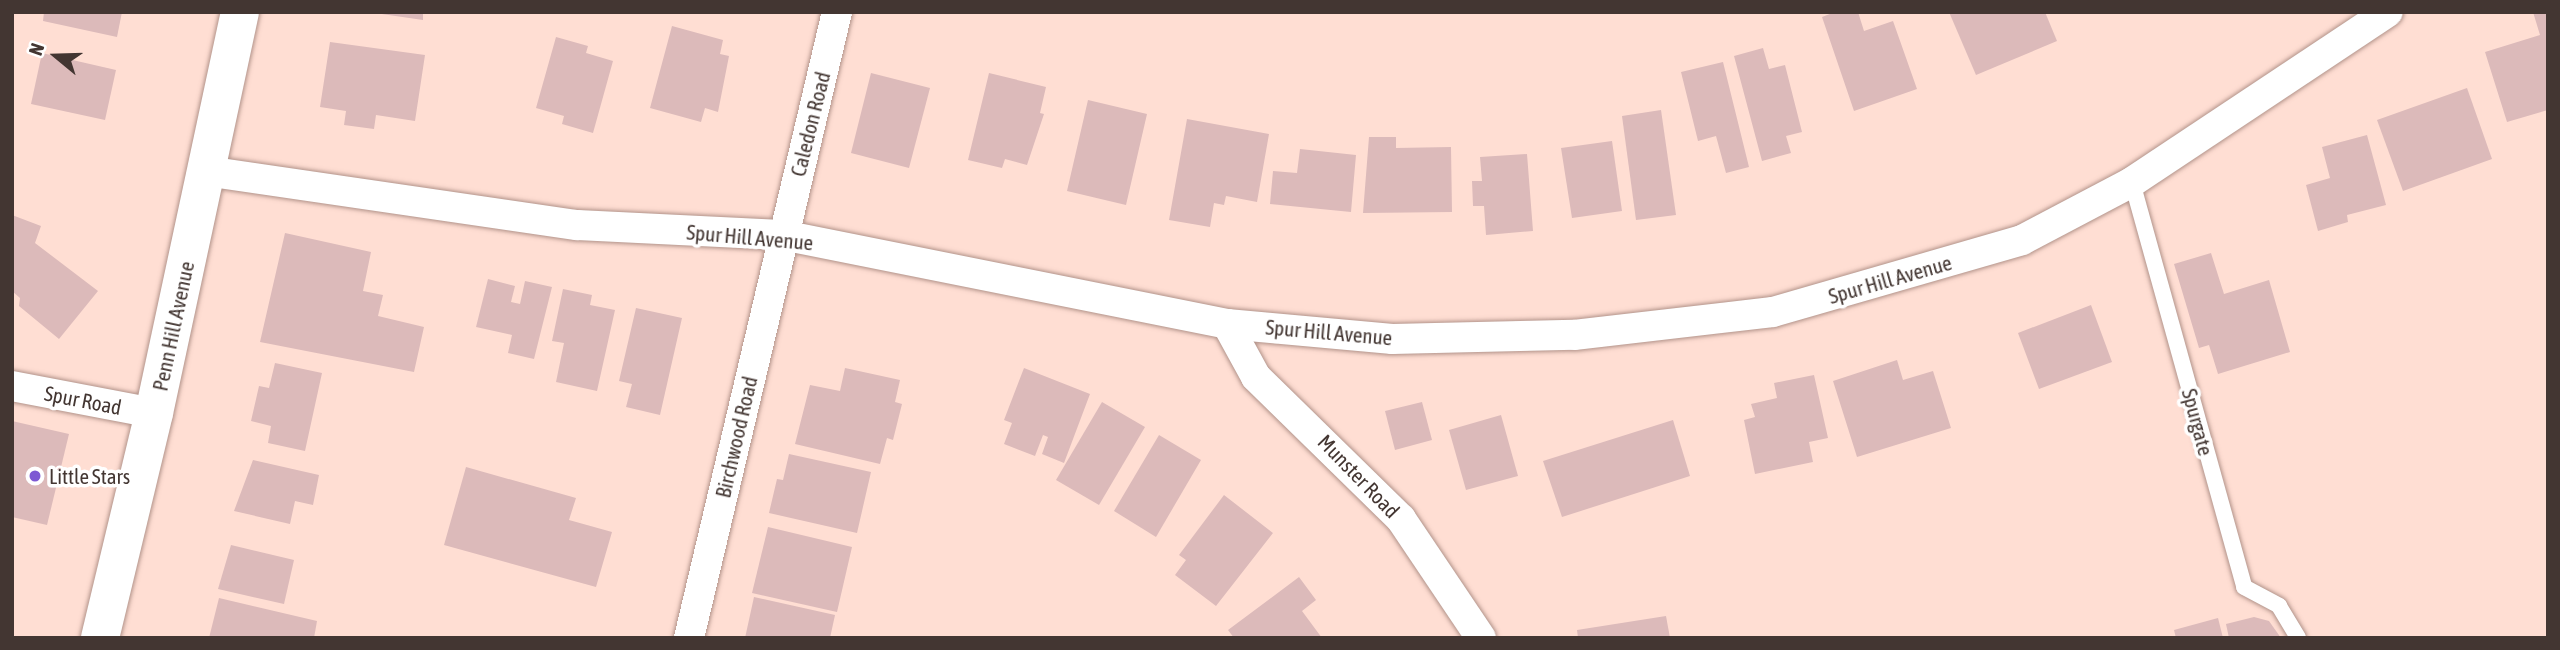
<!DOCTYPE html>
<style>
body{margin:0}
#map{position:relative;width:2560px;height:650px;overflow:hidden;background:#ffded3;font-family:"Asap Condensed",sans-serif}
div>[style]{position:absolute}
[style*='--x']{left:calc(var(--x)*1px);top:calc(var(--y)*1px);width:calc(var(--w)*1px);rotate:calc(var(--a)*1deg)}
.building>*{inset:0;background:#dcbaba}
.roads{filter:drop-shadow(0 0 2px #b2938a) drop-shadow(0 0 2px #b2938a)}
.lane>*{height:16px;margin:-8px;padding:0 8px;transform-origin:8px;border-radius:8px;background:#fff}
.street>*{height:30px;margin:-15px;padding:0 15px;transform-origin:15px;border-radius:15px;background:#fff}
.secondary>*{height:38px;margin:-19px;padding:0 19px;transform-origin:19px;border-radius:19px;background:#fff}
.dots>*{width:19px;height:19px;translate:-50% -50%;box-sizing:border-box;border:4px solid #fff;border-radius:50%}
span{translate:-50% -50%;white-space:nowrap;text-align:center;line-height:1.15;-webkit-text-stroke:7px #fff;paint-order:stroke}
.street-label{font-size:21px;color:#433632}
.poi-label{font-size:21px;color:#433632}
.left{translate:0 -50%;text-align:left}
.frame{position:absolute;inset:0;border:14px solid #433632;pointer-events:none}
.north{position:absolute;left:21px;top:21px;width:70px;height:70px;-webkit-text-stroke:5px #fff;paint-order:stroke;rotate:289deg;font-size:19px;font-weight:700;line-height:28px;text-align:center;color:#433632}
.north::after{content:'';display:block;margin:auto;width:24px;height:32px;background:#433632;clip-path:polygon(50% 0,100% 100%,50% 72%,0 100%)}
</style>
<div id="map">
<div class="building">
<div style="clip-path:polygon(44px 12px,122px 12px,117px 37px,43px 21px)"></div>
<div style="clip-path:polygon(368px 12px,423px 12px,423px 20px)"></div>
<div style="clip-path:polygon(1835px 12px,1858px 12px,1864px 31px,1893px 21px,1917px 89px,1854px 111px,1822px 17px)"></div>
<div style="clip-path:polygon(1949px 12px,2045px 12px,2057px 41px,1976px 75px)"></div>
<div style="clip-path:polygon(2533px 12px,2548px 12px,2548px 110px,2507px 122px,2485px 52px,2540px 35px)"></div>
<div style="clip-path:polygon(672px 26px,723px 40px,720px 54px,729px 56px,718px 112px,705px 108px,701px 122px,650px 108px)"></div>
<div style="clip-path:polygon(556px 37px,588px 46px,586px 53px,613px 61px,593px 133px,562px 124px,564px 116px,536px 108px)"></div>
<div style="clip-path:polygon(330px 42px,425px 55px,415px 121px,376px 115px,374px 129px,344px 125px,346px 111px,320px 107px)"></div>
<div style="clip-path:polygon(1763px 48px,1769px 69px,1785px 65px,1802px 132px,1786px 136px,1791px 153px,1762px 161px,1734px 56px)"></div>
<div style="clip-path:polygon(42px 53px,116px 70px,105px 120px,31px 104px)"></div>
<div style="clip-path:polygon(1723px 62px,1749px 167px,1726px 173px,1716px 136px,1698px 141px,1681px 72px)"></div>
<div style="clip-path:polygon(871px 73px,930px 88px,909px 168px,851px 153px)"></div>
<div style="clip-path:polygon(989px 73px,1046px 87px,1040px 113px,1044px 114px,1027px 165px,1005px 159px,1002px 168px,968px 160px)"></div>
<div style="clip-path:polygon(2467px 88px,2492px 159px,2403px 191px,2377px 120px)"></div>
<div style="clip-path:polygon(1088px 100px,1147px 114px,1126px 205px,1067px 191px)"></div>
<div style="clip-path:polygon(1661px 110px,1676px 215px,1636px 220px,1622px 116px)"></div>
<div style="clip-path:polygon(1187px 119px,1269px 134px,1257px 202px,1226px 196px,1224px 205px,1214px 203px,1210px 227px,1169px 220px)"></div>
<div style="clip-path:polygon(2367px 135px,2386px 205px,2347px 215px,2348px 222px,2318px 231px,2306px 185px,2330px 178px,2322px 147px)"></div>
<div style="clip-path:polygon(1369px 137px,1396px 137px,1396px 148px,1451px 147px,1452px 212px,1363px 213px)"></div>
<div style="clip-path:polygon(1612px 141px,1622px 211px,1572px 218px,1561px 148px)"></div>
<div style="clip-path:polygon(1300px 149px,1356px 155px,1351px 212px,1270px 204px,1273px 171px,1297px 173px)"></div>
<div style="clip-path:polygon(1527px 154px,1533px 231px,1486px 235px,1484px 206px,1473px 206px,1472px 181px,1482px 181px,1480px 157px)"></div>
<div style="clip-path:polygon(12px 215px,41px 226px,35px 243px,98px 291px,59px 339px,19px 306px,20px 298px,12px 291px)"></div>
<div style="clip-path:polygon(285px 233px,371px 252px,363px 291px,383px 295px,378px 316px,424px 327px,414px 372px,260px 342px)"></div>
<div style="clip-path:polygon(2211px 253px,2224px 294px,2269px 280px,2290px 352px,2218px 374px,2209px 345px,2199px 348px,2174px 264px)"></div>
<div style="clip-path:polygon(488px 279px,515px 286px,511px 302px,520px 304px,525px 281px,552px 287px,534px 359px,508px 353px,512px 335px,476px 327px)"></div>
<div style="clip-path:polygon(563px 289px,592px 295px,590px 305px,615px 310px,597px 391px,556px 382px,564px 343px,552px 341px)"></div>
<div style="clip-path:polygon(2091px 305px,2112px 362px,2039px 389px,2018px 333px)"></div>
<div style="clip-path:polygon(636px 308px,682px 318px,660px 415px,626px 407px,632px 384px,619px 381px)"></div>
<div style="clip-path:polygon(1897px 360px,1903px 380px,1933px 371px,1951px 428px,1857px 457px,1833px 381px)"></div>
<div style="clip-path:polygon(275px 363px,322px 373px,305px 451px,268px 443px,271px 426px,251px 421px,259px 386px,269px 388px)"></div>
<div style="clip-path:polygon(845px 368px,900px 380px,895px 402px,902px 404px,893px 440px,887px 438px,880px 464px,795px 444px,810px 385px,840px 391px)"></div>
<div style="clip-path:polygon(1024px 368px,1090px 394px,1064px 463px,1042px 454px,1048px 437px,1043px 435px,1035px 456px,1004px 444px,1012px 423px,1004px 420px)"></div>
<div style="clip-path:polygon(1814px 375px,1828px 438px,1809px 442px,1813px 462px,1755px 474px,1744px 420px,1755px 417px,1751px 404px,1777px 398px,1774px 383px)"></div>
<div style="clip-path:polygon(1102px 402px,1145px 427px,1099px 505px,1056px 480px)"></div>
<div style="clip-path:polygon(1422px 402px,1432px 440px,1395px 450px,1385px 411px)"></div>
<div style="clip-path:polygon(1501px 415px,1518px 476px,1466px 490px,1449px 430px)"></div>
<div style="clip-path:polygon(1673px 420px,1690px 476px,1562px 517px,1543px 461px)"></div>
<div style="clip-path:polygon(12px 421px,69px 434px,47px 525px,12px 517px)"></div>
<div style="clip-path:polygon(1159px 435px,1201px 460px,1156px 537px,1114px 511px)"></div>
<div style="clip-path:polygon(789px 454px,871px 472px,857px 533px,769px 513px,777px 479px,783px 480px)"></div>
<div style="clip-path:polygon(253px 460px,319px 475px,313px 505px,295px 501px,290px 524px,234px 511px)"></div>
<div style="clip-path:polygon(466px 467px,576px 498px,569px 520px,612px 532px,596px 587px,444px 545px)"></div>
<div style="clip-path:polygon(1224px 495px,1273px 533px,1216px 606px,1175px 575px,1186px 560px,1179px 555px)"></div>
<div style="clip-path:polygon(768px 527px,852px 547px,837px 612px,752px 593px)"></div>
<div style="clip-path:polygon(231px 545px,294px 560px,284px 604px,218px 589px)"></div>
<div style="clip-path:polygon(1299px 577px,1316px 600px,1302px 611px,1322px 638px,1234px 638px,1228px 630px)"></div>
<div style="clip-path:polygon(754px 597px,835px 615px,830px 638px,745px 638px)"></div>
<div style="clip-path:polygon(219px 598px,317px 621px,314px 638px,209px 638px)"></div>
<div style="clip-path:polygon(1666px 616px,1670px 638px,1578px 638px,1577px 630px)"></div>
<div style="clip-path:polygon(2254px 617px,2269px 621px,2281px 638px,2229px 638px,2226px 624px)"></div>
<div style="clip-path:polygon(2218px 618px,2223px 638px,2176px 638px,2174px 630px)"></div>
</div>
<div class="roads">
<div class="lane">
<div style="--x:2132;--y:182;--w:420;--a:74.5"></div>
<div style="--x:2244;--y:587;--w:40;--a:28"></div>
<div style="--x:2279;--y:606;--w:37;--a:59"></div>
</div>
<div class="street">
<div style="--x:206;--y:171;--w:375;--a:8.3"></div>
<div style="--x:577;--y:225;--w:205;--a:2.8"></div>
<div style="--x:782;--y:235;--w:454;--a:11.3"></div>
<div style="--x:1227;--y:324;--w:166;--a:5.2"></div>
<div style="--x:1392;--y:339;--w:182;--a:-1.3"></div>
<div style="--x:1574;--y:335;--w:200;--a:-6.6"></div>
<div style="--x:1773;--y:312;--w:259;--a:-16.1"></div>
<div style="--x:2022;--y:240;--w:124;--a:-27.8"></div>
<div style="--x:2132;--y:182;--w:307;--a:-33.6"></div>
<div style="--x:1227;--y:324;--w:60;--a:61.3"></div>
<div style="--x:1256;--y:377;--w:203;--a:44.4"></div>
<div style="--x:1401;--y:519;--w:143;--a:56.1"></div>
<div style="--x:12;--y:386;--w:145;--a:10.8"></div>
<div style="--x:689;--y:638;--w:643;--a:-76.7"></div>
</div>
<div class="secondary">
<div style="--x:100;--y:638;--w:231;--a:-76.5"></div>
<div style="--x:154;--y:413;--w:410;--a:-77.9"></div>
</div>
</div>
<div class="dots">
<div style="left:35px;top:476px;background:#7e59d3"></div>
</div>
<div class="street-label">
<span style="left:810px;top:124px;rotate:-76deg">Caledon Road</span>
<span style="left:750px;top:237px;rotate:5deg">Spur Hill Avenue</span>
<span style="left:1890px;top:279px;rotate:-16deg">Spur Hill Avenue</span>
<span style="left:173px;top:326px;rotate:-78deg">Penn Hill Avenue</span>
<span style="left:1329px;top:332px;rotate:5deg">Spur Hill Avenue</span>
<span style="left:83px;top:400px;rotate:11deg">Spur Road</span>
<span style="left:2198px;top:422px;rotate:75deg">Spurgate</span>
<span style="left:736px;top:437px;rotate:-77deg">Birchwood Road</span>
<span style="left:1359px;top:476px;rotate:46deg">Munster Road</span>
</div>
<div class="poi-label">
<span class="left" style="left:49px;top:476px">Little Stars</span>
</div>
<div class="frame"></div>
<div class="north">N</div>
</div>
